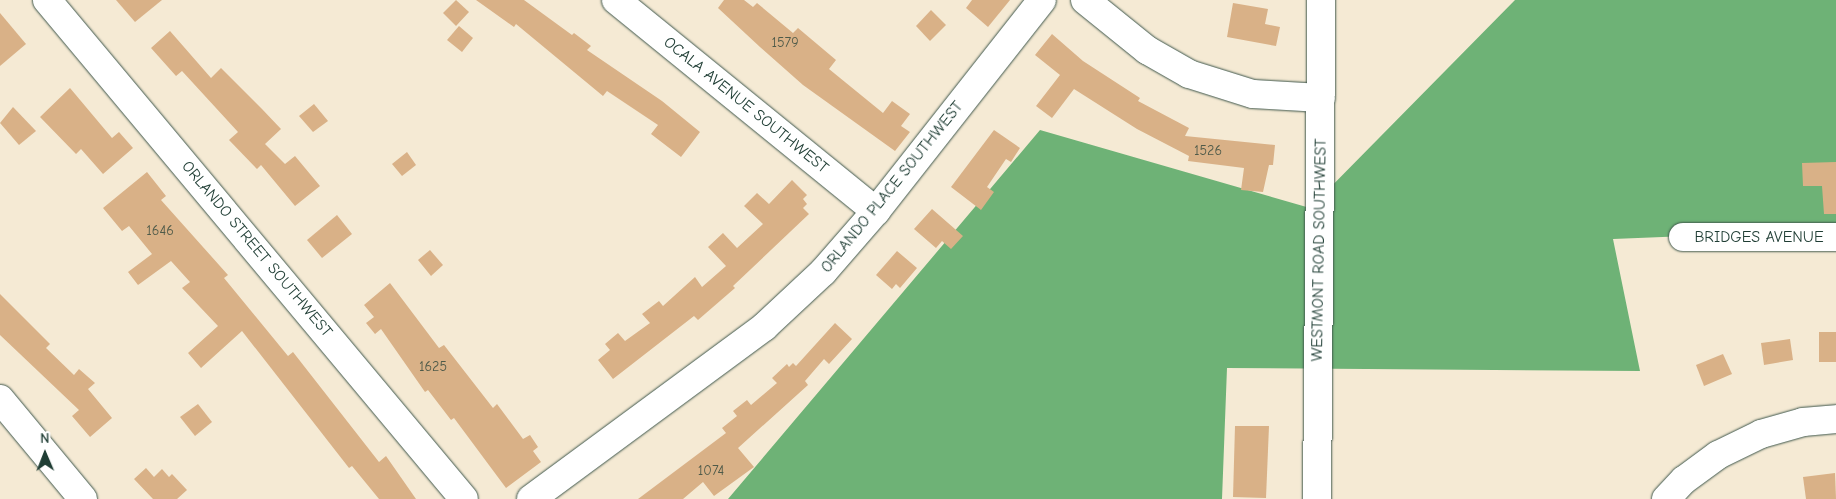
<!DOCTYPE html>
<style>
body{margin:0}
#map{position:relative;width:1836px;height:499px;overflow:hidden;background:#f5ead4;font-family:"Comic Neue",sans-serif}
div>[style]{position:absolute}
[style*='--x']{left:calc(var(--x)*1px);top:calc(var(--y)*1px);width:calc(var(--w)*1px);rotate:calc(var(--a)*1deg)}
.forest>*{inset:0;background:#6eb276}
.building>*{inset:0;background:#d9b187}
.roads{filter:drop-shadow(0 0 1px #3f574c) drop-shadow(0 0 1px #3f574c)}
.minor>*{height:28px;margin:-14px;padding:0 14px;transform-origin:14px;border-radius:14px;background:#fff}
span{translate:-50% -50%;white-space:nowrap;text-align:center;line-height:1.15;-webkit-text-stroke:4.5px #fff;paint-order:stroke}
.number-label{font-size:14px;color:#4e5a49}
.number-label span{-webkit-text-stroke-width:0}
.street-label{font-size:16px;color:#1f3d34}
.north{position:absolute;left:20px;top:429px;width:50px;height:50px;-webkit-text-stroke:4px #fff;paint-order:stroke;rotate:359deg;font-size:14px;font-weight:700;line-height:20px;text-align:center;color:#1f3d34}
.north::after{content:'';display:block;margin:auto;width:18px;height:22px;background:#1f3d34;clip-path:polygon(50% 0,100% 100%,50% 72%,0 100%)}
</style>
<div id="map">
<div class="forest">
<div style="clip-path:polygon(1515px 0,1836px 0,1836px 230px,1613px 239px,1640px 371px,1227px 368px,1222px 499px,728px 499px,1040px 130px,1310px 208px)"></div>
</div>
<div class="building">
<div style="clip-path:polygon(116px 0,162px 0,135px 22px)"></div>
<div style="clip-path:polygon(456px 0,469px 12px,456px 26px,443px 13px)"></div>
<div style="clip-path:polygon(476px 0,524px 0,572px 35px,574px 33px,591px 46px,587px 50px,662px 101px,700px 132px,681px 157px,651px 134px,658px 125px,607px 91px,603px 96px,516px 24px,514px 27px)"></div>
<div style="clip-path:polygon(724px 0,744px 0,753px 7px,757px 3px,793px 33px,798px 28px,836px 60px,829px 69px,883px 113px,892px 101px,910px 114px,901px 126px,910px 132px,895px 151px,803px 85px,760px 47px,718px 8px)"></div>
<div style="clip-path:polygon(972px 0,1010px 0,988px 27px,966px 8px)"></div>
<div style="clip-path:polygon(1233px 3px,1268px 9px,1265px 24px,1280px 27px,1276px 46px,1227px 37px)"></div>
<div style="clip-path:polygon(931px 10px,946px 25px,930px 41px,916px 26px)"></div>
<div style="clip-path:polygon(0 13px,26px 44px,0 66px)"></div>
<div style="clip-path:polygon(459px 26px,473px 38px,462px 52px,447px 40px)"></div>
<div style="clip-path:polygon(170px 31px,211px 78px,221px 68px,262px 109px,281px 129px,265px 144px,285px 164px,295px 156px,320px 186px,295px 206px,261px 165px,257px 169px,229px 140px,238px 132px,182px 71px,176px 76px,151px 48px)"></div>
<div style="clip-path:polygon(1052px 34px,1083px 61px,1140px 98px,1138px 101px,1189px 128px,1185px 136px,1275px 145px,1273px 165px,1269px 165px,1263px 192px,1241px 190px,1244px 168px,1188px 161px,1189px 156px,1137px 129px,1074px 89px,1052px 118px,1036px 106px,1060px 75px,1035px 55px)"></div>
<div style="clip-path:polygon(70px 88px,112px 138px,119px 132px,133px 148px,103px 174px,81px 149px,76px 154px,40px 117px)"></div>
<div style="clip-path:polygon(314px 104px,328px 121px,313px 132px,299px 116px)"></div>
<div style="clip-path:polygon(13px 107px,36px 131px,19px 145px,0 123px)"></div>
<div style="clip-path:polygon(994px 130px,1020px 148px,1011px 162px,1006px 159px,987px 187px,994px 192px,981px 210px,951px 187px)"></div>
<div style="clip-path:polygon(407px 152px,416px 165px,402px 176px,392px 164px)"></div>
<div style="clip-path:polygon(1836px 162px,1836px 214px,1824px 214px,1822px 186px,1803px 186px,1802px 163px)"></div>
<div style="clip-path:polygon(147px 172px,166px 196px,161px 200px,228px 275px,224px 278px,288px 356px,293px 352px,379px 462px,386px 456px,416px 499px,379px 499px,352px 466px,349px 468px,242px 331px,201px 368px,188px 353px,218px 326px,182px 288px,190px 282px,171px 261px,138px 285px,128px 272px,152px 254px,129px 226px,122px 231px,103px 208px)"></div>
<div style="clip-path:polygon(792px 180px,807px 195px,803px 199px,807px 204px,803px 208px,809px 214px,733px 286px,735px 288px,698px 320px,694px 316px,613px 379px,598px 360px,610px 350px,605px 344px,618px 333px,625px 341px,650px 323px,642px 314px,659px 301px,663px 306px,695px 277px,702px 287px,726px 266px,708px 247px,723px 233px,737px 248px,763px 224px,744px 206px,757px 193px,769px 204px)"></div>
<div style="clip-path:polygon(932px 209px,963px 236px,951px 249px,942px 241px,936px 248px,914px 229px)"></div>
<div style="clip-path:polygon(337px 215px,352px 234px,322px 258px,307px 240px)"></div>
<div style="clip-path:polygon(430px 250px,443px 265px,431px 276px,418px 260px)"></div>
<div style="clip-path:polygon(897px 251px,917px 268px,900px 288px,896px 284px,892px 289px,876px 275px)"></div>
<div style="clip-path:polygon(390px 283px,439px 348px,444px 345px,493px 408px,497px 404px,523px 439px,530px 435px,538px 447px,533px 451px,541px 462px,506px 488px,454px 418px,451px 420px,428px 390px,425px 392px,381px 329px,375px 334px,366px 323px,374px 317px,364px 305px)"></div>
<div style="clip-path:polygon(0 294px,50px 344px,46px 348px,74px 375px,79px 369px,95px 383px,88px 389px,112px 418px,90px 437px,72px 416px,79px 410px,0 335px)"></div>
<div style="clip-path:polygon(835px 323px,852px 339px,829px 364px,824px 359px,805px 381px,808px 385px,738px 448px,754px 467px,714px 496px,703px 482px,683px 499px,638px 499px,726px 433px,722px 428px,737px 416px,733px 411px,747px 400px,751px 405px,777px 383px,772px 378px,787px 364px,789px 367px,793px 363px,796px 366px)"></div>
<div style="clip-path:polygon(1819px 332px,1836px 332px,1836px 362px,1819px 362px)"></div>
<div style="clip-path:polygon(1790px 339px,1793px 360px,1764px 365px,1761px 343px)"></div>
<div style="clip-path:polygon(1723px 354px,1732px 374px,1704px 386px,1696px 365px)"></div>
<div style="clip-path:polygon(198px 404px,212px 422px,195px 436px,180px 417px)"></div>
<div style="clip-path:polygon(1235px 426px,1269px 426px,1266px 498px,1233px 497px)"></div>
<div style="clip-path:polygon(146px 468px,154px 477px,162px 469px,169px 477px,172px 474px,187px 490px,177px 499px,153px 499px,134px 479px)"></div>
<div style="clip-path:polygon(1835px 473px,1836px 499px,1806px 499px,1803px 477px)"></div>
</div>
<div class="roads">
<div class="minor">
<div style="--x:47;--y:0;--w:650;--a:50.12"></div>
<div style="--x:616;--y:0;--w:335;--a:39.1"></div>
<div style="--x:1085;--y:0;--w:80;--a:38.9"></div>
<div style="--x:1147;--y:50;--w:48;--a:29.7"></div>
<div style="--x:1189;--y:74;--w:67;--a:17.4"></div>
<div style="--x:1253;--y:94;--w:68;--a:3.4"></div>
<div style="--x:1683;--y:237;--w:153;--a:0"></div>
<div style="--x:0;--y:399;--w:130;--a:50.3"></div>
<div style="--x:531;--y:499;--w:290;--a:-36.4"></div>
<div style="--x:764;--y:327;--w:81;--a:-43"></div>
<div style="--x:823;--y:272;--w:81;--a:-49"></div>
<div style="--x:876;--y:211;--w:268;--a:-51.8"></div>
<div style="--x:1317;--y:499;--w:499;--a:-89.5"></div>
<div style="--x:1666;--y:499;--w:26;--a:-47"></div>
<div style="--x:1684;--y:480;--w:42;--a:-36.3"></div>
<div style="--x:1718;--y:455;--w:48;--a:-26"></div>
<div style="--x:1761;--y:434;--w:44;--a:-15.9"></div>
<div style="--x:1803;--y:422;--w:33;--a:-5"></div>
</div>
</div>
<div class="number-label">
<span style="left:785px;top:43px">1579</span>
<span style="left:1208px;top:151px">1526</span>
<span style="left:160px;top:231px">1646</span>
<span style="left:433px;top:367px">1625</span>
<span style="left:711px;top:471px">1074</span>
</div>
<div class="street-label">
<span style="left:746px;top:105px;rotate:39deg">OCALA AVENUE SOUTHWEST</span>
<span style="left:892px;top:187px;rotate:-51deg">ORLANDO PLACE SOUTHWEST</span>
<span style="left:1759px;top:237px">BRIDGES AVENUE</span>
<span style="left:257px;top:249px;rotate:50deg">ORLANDO STREET SOUTHWEST</span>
<span style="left:1319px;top:250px;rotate:-89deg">WESTMONT ROAD SOUTHWEST</span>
</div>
<div class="north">N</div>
</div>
